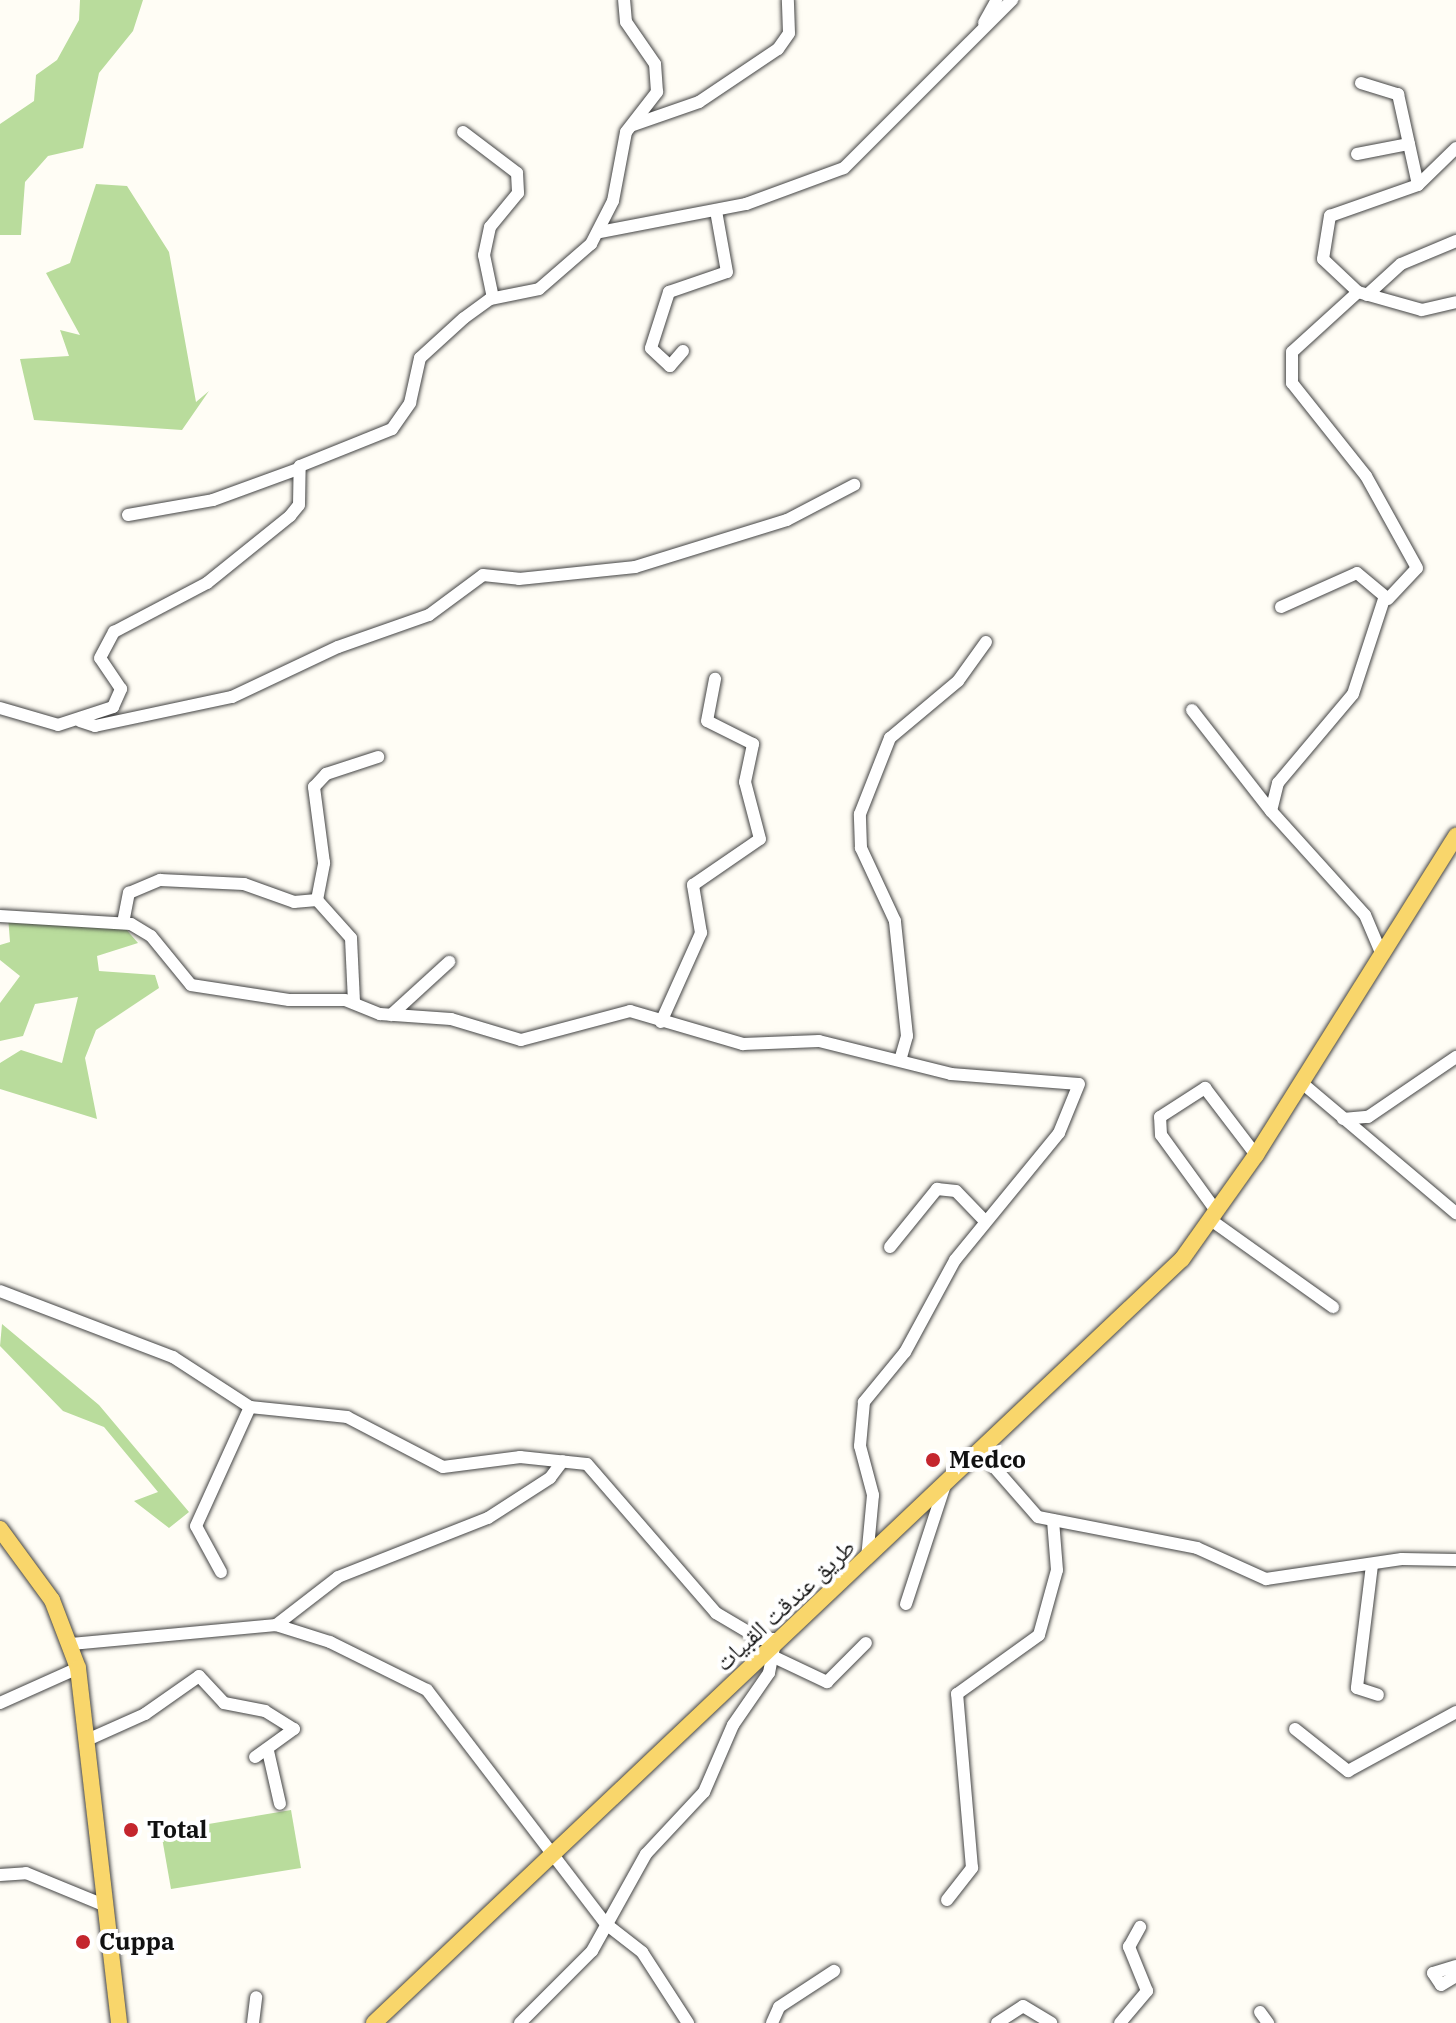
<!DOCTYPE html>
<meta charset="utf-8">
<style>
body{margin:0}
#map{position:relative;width:1456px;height:2023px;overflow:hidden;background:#fffdf5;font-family:"IBM Plex Serif","Noto Naskh Arabic",serif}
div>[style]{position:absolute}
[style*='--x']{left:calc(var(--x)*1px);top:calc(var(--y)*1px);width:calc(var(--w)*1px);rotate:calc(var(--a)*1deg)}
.forest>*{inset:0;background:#b9dc9c}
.roads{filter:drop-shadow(0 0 2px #444) drop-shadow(0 0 2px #444)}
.minor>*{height:12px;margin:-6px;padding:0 6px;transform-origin:6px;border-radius:6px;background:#fff}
.major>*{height:16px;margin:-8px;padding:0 8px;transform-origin:8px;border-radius:8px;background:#f9d66b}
.dots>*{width:22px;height:22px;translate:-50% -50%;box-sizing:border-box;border:4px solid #fff;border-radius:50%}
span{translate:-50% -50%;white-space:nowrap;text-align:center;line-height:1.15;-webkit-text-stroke:8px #fff;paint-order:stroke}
.poi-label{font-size:24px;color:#111;font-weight:700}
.left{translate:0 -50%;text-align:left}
.street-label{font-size:24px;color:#111}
</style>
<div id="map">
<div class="forest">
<div style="clip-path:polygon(80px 0,143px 0,133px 31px,99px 73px,83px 148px,48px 156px,25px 182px,21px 235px,0 235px,0 124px,34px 101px,36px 75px,57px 60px,79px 20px)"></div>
<div style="clip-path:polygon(96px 184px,127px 186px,169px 252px,196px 402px,209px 391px,182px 430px,34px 420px,20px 359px,69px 356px,60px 330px,80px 335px,46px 273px,70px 263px)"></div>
<div style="clip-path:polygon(8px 916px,125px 928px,138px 943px,97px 956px,99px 971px,155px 975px,159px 988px,96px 1030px,85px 1058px,97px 1119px,0 1089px,0 1063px,21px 1050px,62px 1063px,78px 997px,35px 1004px,23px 1036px,0 1041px,0 1003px,20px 976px,0 960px,0 945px,10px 942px)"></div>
<div style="clip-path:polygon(2px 1324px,99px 1405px,189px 1512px,169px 1528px,134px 1501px,158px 1492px,104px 1427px,63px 1411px,0 1346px)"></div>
<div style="clip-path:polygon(291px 1810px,301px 1868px,171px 1889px,161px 1832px)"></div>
</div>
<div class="roads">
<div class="minor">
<div style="--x:984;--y:23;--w:26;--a:-61"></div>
<div style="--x:1361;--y:83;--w:39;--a:17"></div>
<div style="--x:1398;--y:94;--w:93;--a:77.6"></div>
<div style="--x:633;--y:125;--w:70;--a:-19.2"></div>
<div style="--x:699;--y:102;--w:95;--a:-33.9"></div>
<div style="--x:778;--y:49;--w:19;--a:-55"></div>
<div style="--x:789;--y:33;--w:33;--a:-92"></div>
<div style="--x:463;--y:132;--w:68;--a:37.2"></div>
<div style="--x:517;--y:173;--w:20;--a:87"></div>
<div style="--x:518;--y:193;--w:44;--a:129.5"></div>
<div style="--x:490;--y:227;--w:29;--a:102"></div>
<div style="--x:484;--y:255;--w:44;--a:78.2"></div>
<div style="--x:1357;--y:154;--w:53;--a:-10.9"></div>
<div style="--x:600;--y:232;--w:149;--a:-10.9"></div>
<div style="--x:746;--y:204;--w:104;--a:-20.2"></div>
<div style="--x:844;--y:168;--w:238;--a:-45"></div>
<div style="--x:1358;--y:292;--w:48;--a:-136.7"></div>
<div style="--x:1323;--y:259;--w:44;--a:-80.8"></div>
<div style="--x:1330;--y:216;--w:93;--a:-19.4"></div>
<div style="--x:1418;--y:185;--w:53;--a:-44.2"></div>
<div style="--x:1367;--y:295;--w:46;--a:-42.4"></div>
<div style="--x:1401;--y:264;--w:60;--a:-22.7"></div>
<div style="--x:683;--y:351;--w:20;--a:131"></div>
<div style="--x:670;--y:366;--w:26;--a:-137"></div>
<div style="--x:651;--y:348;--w:59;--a:-72.2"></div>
<div style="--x:669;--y:292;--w:61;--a:-19"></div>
<div style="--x:727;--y:272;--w:62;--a:-100.2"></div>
<div style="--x:128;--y:515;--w:86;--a:-10"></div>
<div style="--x:213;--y:500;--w:90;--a:-20"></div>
<div style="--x:1281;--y:607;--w:83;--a:-24.1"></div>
<div style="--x:1357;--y:573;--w:40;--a:40"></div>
<div style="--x:1388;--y:599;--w:42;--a:-46.9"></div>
<div style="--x:1417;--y:568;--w:105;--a:-119"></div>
<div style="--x:1366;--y:476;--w:119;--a:-128.5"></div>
<div style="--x:1292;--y:383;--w:31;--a:-90"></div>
<div style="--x:1292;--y:352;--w:89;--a:-42.3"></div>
<div style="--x:1358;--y:292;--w:66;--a:15.7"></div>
<div style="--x:1422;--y:310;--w:35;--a:-13"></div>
<div style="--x:0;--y:708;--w:60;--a:16.3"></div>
<div style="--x:58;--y:725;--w:58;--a:-18.1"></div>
<div style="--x:113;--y:707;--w:20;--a:-66"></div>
<div style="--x:121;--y:689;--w:37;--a:-124"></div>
<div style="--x:100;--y:658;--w:30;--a:-62"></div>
<div style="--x:114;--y:632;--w:105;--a:-27.8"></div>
<div style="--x:207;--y:583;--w:107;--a:-38.9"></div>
<div style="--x:290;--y:516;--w:14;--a:-51"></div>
<div style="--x:299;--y:505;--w:39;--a:-89"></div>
<div style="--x:300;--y:466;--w:99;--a:-21.9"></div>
<div style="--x:392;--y:429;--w:32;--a:-55"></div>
<div style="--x:410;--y:403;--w:46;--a:-77.5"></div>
<div style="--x:420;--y:358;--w:59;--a:-42.3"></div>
<div style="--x:464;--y:318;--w:32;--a:-36"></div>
<div style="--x:490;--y:299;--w:50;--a:-11.5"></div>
<div style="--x:539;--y:289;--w:69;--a:-40.9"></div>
<div style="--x:591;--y:244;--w:48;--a:-62.9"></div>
<div style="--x:613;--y:201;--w:70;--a:-79.3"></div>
<div style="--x:626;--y:132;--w:51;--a:-52.2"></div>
<div style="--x:657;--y:92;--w:28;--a:-94"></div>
<div style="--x:655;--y:64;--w:51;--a:-124.6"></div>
<div style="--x:626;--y:22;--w:22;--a:-95"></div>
<div style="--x:1192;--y:710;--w:128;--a:52"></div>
<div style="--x:80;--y:721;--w:16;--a:18"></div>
<div style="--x:95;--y:726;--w:140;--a:-12"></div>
<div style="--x:232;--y:697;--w:117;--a:-25.3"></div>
<div style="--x:338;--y:647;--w:96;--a:-19.4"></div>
<div style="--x:429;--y:615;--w:67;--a:-36.5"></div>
<div style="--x:483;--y:575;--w:36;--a:6"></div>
<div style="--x:519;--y:579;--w:117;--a:-5.9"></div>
<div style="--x:635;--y:567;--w:159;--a:-17.2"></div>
<div style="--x:787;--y:520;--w:76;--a:-27.6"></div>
<div style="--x:0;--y:916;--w:131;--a:3.5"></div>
<div style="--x:131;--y:924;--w:23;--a:31"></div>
<div style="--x:151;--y:936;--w:63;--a:50.8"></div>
<div style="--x:191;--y:985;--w:99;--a:8.7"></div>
<div style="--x:289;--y:1000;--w:56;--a:0"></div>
<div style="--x:345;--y:1000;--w:38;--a:22"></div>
<div style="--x:380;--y:1014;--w:71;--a:4"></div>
<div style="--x:451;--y:1019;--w:73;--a:16.7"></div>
<div style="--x:521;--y:1040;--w:113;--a:-14.9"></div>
<div style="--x:630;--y:1011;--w:118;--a:16.3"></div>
<div style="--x:743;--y:1044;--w:76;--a:-2.3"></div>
<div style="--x:819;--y:1041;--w:136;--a:14"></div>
<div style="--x:951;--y:1074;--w:128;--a:4.5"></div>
<div style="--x:1079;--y:1084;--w:53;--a:112.2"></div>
<div style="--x:1059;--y:1133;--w:164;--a:129.3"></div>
<div style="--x:955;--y:1260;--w:105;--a:118.5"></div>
<div style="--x:905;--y:1352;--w:65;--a:129.4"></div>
<div style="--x:864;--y:1402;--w:44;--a:95.2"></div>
<div style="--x:860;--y:1446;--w:51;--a:75.1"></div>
<div style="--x:873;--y:1495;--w:64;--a:95.4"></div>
<div style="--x:123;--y:923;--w:31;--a:-79"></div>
<div style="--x:129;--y:893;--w:34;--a:-23"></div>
<div style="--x:160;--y:880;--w:84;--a:2.7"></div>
<div style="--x:244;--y:884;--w:53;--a:19.8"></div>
<div style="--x:294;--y:902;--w:23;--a:-5"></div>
<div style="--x:1382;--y:955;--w:43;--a:-113"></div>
<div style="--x:1365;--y:915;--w:140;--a:-132.1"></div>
<div style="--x:1271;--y:811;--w:29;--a:-76"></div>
<div style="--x:1278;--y:783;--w:116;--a:-49.9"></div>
<div style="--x:1353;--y:694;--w:100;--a:-71.9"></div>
<div style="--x:354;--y:1002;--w:64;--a:-92.7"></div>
<div style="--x:351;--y:938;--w:51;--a:-131.8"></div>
<div style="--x:317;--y:900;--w:38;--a:-79"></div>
<div style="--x:324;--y:863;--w:77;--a:-97.5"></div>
<div style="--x:314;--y:787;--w:18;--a:-47"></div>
<div style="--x:326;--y:774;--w:55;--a:-18.1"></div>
<div style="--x:391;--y:1015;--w:79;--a:-42.4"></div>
<div style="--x:661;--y:1022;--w:98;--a:-65.8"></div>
<div style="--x:701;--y:933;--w:49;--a:-99.5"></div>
<div style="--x:693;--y:885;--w:81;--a:-34.5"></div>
<div style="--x:760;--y:839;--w:59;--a:-104.7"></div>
<div style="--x:745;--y:782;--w:39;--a:-78"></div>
<div style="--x:753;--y:744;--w:51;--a:-153.4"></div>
<div style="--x:707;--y:721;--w:43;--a:-79.2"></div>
<div style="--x:901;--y:1057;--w:22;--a:-74"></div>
<div style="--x:907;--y:1036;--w:116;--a:-96"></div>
<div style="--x:895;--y:921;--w:81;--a:-115"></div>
<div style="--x:861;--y:848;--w:34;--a:-92"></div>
<div style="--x:860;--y:814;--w:82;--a:-68.5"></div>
<div style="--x:890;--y:738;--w:89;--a:-40"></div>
<div style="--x:958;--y:681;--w:48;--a:-54.3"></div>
<div style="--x:1302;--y:1083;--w:202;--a:40.2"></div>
<div style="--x:1343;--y:1119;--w:25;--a:-5"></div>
<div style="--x:1368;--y:1117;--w:107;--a:-34.3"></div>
<div style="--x:1217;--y:1212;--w:95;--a:-126"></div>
<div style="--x:1161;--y:1135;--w:18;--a:-93"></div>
<div style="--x:1160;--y:1117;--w:54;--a:-32.8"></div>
<div style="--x:1205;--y:1088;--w:84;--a:52.7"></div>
<div style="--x:1211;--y:1220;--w:150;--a:35.5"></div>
<div style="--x:890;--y:1247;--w:75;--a:-51"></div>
<div style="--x:937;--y:1189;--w:19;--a:6"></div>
<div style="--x:956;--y:1191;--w:42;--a:46"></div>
<div style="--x:0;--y:1291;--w:185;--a:20.9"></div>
<div style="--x:173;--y:1357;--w:92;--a:33"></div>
<div style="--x:250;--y:1407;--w:98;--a:5.9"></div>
<div style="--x:347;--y:1417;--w:108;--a:27.5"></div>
<div style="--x:443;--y:1467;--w:78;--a:-7.4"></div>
<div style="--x:520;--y:1457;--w:67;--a:6"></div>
<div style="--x:587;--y:1464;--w:197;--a:49.1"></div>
<div style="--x:716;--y:1613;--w:51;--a:30.6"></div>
<div style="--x:760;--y:1639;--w:20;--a:0"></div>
<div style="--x:981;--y:1452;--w:86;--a:48.8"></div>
<div style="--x:1038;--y:1517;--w:162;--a:11"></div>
<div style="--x:1197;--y:1548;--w:76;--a:24.2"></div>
<div style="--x:1266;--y:1579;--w:137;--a:-8.4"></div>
<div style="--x:1402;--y:1559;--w:54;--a:1.1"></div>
<div style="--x:1372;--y:1565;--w:124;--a:97"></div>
<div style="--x:1357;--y:1688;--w:22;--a:18"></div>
<div style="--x:221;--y:1572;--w:52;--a:-118.5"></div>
<div style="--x:196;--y:1526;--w:131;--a:-65.6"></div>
<div style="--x:906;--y:1604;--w:122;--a:-71.9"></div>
<div style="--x:276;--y:1625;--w:78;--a:-37.7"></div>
<div style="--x:338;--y:1577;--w:161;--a:-21.5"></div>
<div style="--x:488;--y:1518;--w:74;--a:-32.8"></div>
<div style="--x:550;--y:1478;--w:21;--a:-53"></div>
<div style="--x:71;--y:1644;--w:206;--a:-5.3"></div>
<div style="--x:276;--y:1625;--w:57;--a:17.5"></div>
<div style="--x:330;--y:1642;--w:108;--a:26.3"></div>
<div style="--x:427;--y:1690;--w:295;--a:52.6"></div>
<div style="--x:606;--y:1924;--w:46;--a:37.9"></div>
<div style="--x:642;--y:1952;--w:85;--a:57.1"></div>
<div style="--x:774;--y:1657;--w:59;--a:25.3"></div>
<div style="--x:827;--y:1682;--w:55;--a:-45"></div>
<div style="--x:0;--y:1703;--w:85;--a:-24.2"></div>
<div style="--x:1295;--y:1729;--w:68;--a:38.4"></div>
<div style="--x:1348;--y:1771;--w:123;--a:-28.6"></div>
<div style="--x:87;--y:1740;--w:64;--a:-24.1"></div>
<div style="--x:145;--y:1714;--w:66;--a:-35.1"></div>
<div style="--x:199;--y:1676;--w:37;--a:47"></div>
<div style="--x:224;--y:1703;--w:42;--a:11"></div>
<div style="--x:265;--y:1711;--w:34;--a:32"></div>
<div style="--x:294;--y:1729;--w:48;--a:144.3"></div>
<div style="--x:268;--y:1751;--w:54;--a:77.2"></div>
<div style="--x:0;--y:1875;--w:26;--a:-4"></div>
<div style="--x:26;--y:1873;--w:87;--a:22.4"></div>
<div style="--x:947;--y:1900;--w:41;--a:-52"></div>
<div style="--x:972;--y:1868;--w:175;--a:-94.9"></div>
<div style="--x:957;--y:1694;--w:101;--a:-35.7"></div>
<div style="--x:1039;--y:1635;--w:67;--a:-74.5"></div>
<div style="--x:1057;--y:1570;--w:50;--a:-94.6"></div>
<div style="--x:1456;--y:1966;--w:24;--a:163"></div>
<div style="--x:1433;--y:1973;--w:14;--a:56"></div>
<div style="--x:1441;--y:1985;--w:17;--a:-31"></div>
<div style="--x:1260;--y:2012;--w:14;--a:54"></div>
<div style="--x:253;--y:2023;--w:26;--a:-83"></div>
<div style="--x:520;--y:2023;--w:102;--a:-45"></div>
<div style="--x:592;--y:1951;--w:111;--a:-60.9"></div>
<div style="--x:646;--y:1854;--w:85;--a:-46.9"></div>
<div style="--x:704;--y:1792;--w:73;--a:-66.6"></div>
<div style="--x:733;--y:1725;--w:63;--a:-55.3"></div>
<div style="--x:769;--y:1673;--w:26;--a:-79"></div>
<div style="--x:772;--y:2023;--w:17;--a:-66"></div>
<div style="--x:779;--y:2007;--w:66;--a:-33.2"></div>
<div style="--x:997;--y:2023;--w:31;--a:-33"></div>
<div style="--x:1023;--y:2006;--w:33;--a:31"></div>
<div style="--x:1120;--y:2023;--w:42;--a:-49.8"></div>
<div style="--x:1147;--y:1991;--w:48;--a:-112.2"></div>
<div style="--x:1129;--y:1947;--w:23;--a:-61"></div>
</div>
<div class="major">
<div style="--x:0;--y:1529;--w:88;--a:53.8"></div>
<div style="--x:52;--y:1600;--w:73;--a:69.1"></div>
<div style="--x:78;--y:1668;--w:357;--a:83.4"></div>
<div style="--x:374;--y:2023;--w:1112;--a:-43.4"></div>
<div style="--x:1182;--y:1259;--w:128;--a:-54.6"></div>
<div style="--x:1256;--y:1155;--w:377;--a:-57.9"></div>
</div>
</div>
<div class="dots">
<div style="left:933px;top:1460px;background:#c4262e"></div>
<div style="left:131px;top:1830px;background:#c4262e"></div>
<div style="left:83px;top:1942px;background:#c4262e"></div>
</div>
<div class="poi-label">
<span class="left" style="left:949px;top:1460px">Medco</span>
<span class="left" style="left:147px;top:1830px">Total</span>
<span class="left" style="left:99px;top:1942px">Cuppa</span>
</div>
<div class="street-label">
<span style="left:785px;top:1605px;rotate:-43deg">طريق عندقت القبيات</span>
</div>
</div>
